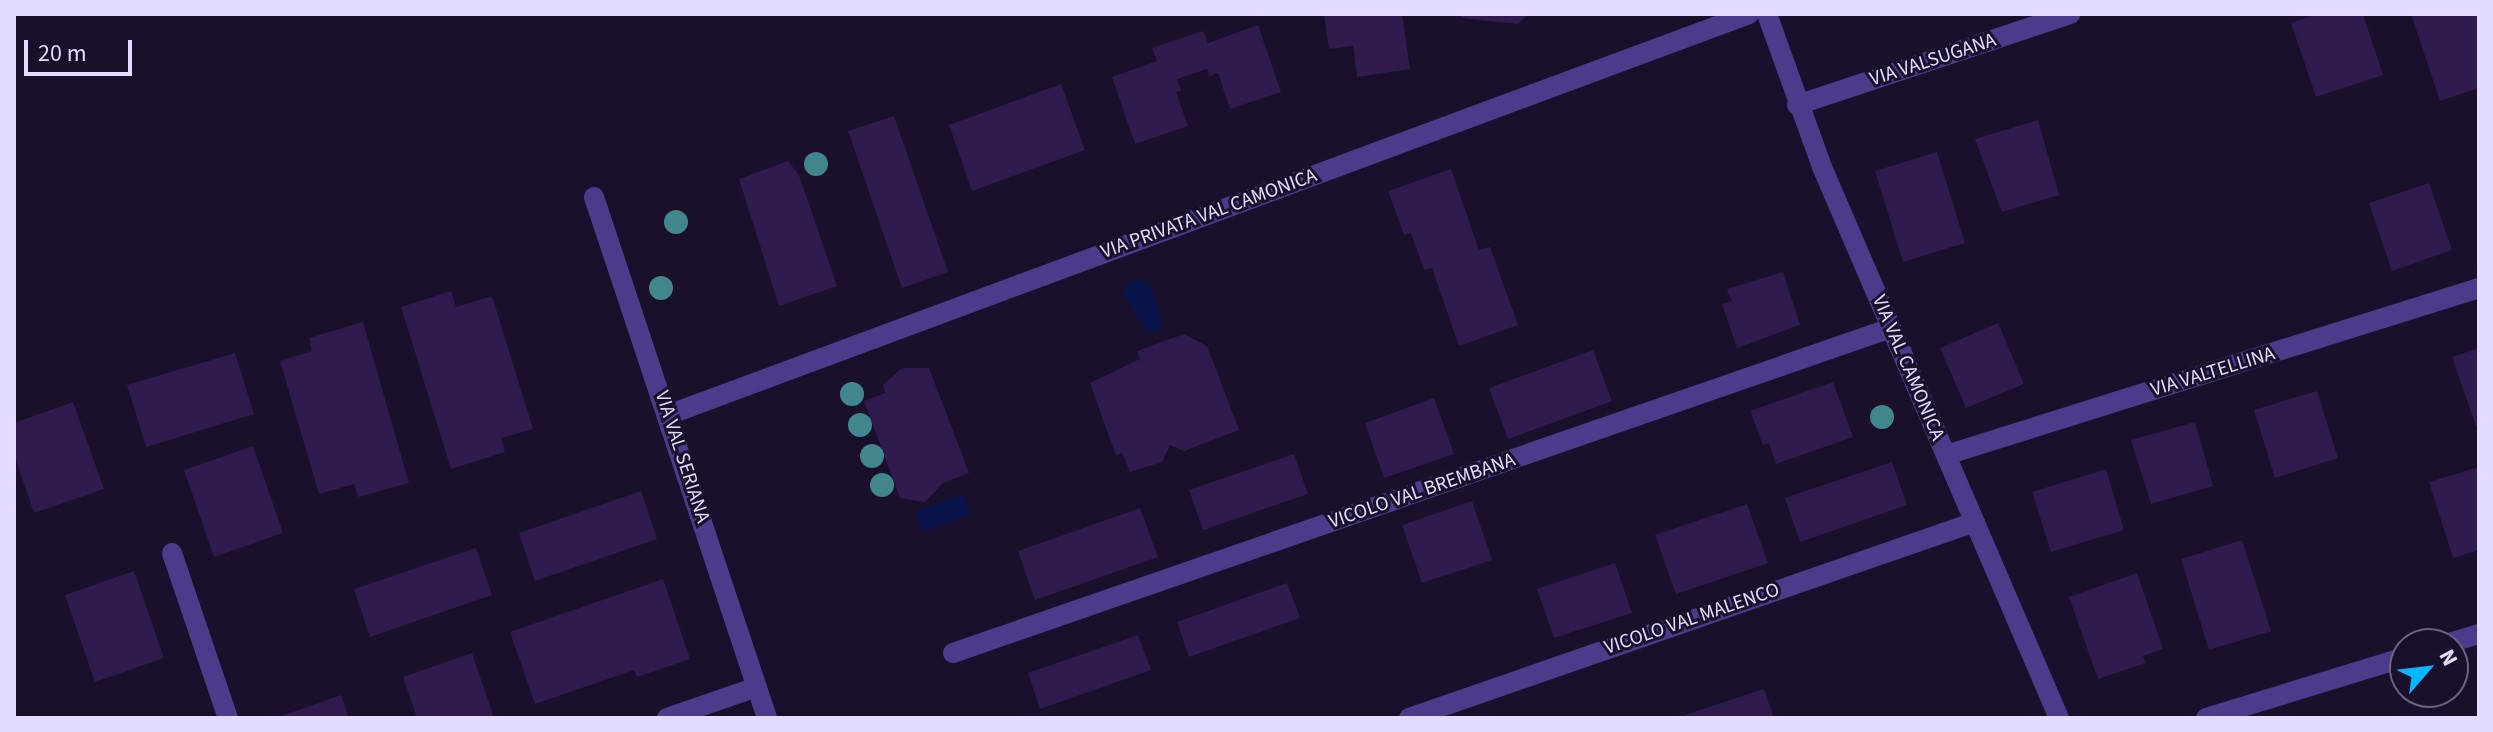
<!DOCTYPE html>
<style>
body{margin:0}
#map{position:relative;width:2493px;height:732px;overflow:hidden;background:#1a102b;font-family:"Source Sans 3",sans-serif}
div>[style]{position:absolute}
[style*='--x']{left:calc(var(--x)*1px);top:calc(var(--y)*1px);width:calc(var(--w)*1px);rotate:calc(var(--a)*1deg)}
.water>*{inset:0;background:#09144b}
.building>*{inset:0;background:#2f1b4d}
.service>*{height:20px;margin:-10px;padding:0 10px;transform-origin:10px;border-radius:10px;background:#4d3a8b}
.minor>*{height:20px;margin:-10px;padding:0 10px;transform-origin:10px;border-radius:10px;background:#4d3a8b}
.trees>*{width:24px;height:24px;margin:-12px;border-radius:50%;background:#41858d}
span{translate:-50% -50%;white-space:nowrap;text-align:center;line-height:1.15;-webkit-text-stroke:6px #1a102b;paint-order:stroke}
.street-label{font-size:20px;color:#e5daff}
.frame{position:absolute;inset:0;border:16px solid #e5daff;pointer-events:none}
.north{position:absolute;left:2389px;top:628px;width:80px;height:80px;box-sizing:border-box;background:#1a102b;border:2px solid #6b6180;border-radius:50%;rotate:62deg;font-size:22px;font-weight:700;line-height:32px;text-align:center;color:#e5daff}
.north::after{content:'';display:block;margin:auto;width:28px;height:36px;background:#06b6ff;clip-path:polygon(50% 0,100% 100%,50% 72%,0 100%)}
.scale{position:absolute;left:24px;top:40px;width:108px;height:36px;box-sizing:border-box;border:4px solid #e5daff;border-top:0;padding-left:10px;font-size:24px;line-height:28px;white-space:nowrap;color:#e5daff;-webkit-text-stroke:6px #1a102b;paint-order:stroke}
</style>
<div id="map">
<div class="water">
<div style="clip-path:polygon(1134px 278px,1149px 283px,1161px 317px,1162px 327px,1149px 334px,1122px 294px)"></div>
<div style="clip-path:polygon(963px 494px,971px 514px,923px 532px,916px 512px)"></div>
</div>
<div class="building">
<div style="clip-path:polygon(1324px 14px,1402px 14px,1410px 69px,1357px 77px,1353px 46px,1329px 49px)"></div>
<div style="clip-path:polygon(1461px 14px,1528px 14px,1518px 24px,1461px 18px)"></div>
<div style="clip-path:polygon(2317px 14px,2363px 14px,2383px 75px,2316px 97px,2291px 23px)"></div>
<div style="clip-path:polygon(2411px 14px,2479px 14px,2479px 88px,2440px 101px)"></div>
<div style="clip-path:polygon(1258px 25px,1281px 92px,1230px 109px,1218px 73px,1209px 76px,1207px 69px,1177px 79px,1181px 90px,1176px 92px,1188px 126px,1135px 144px,1112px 77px,1157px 61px,1152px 48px,1203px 31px,1208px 43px)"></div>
<div style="clip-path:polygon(1061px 84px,1085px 150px,972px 191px,949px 125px)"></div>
<div style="clip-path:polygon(894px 116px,948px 272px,902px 288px,848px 131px)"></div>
<div style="clip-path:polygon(2038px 120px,2059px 195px,2002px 212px,1975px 139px)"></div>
<div style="clip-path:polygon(1937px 152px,1965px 243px,1903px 262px,1875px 171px)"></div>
<div style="clip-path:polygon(788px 161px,799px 175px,837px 286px,779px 306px,739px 179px)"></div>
<div style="clip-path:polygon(1451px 169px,1479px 250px,1490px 247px,1518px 325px,1459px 346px,1432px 268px,1424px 270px,1411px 233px,1404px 235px,1388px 191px)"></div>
<div style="clip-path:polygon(2429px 183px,2452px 250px,2392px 271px,2369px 203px)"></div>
<div style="clip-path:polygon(1783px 272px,1800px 325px,1737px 348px,1722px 304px,1732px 301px,1727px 289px)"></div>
<div style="clip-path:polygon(451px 291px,456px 307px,492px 296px,533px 429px,501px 438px,505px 452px,451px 469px,401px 307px)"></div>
<div style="clip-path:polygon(363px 322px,409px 483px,358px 497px,354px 484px,319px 494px,280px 361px,312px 351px,309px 338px)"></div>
<div style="clip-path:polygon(1998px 323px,2024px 384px,1966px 408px,1940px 348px)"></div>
<div style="clip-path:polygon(1184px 334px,1207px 346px,1239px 430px,1184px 451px,1170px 445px,1162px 462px,1130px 472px,1122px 453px,1116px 456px,1090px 383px,1140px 359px,1137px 351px)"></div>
<div style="clip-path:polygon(2479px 348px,2479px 425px,2476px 426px,2452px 357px)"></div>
<div style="clip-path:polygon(1593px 350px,1612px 401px,1508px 439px,1489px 388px)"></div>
<div style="clip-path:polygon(235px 353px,254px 414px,146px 447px,127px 385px)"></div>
<div style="clip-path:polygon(902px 368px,929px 368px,969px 473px,943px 483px,925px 502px,900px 498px,864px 401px,885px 393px,883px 385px)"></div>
<div style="clip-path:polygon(1833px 382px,1853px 437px,1776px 464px,1769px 443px,1763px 445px,1750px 411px)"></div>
<div style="clip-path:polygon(2317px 391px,2338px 458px,2275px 478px,2254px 410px)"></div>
<div style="clip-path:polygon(1434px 398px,1454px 454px,1384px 478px,1365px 423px)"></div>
<div style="clip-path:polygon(73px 402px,104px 489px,34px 513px,14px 454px,14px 423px)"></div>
<div style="clip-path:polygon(2195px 422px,2213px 486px,2151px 504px,2131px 440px)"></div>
<div style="clip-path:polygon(253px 446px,283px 533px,214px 557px,184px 470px)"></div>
<div style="clip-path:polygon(1294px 454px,1308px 494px,1203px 530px,1189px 490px)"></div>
<div style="clip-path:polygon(1892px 462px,1907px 505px,1800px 542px,1785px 498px)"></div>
<div style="clip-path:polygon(2479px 467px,2479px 550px,2453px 558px,2429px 482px)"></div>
<div style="clip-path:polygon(2106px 469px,2124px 530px,2051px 552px,2032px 492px)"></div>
<div style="clip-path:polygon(641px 491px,657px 539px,535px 581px,519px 533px)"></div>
<div style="clip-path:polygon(1472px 501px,1492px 560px,1422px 583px,1402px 525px)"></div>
<div style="clip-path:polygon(1747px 504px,1768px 563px,1676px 594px,1655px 535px)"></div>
<div style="clip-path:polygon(1140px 508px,1158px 557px,1035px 600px,1018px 551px)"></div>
<div style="clip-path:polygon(2242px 540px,2271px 631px,2209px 650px,2181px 559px)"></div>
<div style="clip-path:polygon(476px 548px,492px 595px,370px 637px,354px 589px)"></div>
<div style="clip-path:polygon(1615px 563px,1632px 613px,1554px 638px,1537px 589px)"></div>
<div style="clip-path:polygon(134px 571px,164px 658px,95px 682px,65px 595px)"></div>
<div style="clip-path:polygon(2137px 573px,2163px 649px,2143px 656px,2146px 663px,2098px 679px,2069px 597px)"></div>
<div style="clip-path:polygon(663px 579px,690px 659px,637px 677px,634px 670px,535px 704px,510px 632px)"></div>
<div style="clip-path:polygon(1287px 583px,1300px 618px,1189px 657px,1177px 622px)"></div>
<div style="clip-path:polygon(1138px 635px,1151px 670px,1040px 709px,1028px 673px)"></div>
<div style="clip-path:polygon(472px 653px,494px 718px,417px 718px,403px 677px)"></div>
<div style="clip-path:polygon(1764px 689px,1774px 718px,1686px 718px,1685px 715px)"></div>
<div style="clip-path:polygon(341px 695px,349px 718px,276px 718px)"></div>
</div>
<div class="service">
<div style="--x:172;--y:553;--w:174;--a:71.3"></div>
</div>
<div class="minor">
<div style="--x:1767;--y:14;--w:163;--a:70.2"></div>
<div style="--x:1822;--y:167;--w:600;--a:66.73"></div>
<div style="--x:1797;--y:105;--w:288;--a:-18.4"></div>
<div style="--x:594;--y:197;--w:549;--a:71.63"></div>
<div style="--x:668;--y:415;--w:1153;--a:-20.35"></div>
<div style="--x:1946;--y:455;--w:559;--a:-17.4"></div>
<div style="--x:2446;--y:644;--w:34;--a:-17"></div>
<div style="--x:953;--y:653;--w:993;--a:-19.11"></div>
<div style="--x:667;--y:718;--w:95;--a:-19"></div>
<div style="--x:1409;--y:718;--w:599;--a:-19.1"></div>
<div style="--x:2206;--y:718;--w:208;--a:-17"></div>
</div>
<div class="trees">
<div style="left:816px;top:164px"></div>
<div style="left:676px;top:222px"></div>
<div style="left:661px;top:288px"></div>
<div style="left:852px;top:394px"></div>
<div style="left:1882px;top:417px"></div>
<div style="left:860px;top:425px"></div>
<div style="left:872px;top:456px"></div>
<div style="left:882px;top:485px"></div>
</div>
<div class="street-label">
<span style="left:1933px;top:60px;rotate:-18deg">VIA VALSUGANA</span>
<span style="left:1209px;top:214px;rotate:-20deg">VIA PRIVATA VAL CAMONICA</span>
<span style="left:1908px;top:368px;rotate:67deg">VIA VAL CAMONICA</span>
<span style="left:2213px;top:372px;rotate:-17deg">VIA VALTELLINA</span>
<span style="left:682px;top:457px;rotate:72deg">VIA VAL SERIANA</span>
<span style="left:1422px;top:491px;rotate:-19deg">VICOLO VAL BREMBANA</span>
<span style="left:1692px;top:619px;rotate:-19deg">VICOLO VAL MALENCO</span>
</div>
<div class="frame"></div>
<div class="north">N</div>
<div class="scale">20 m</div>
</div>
